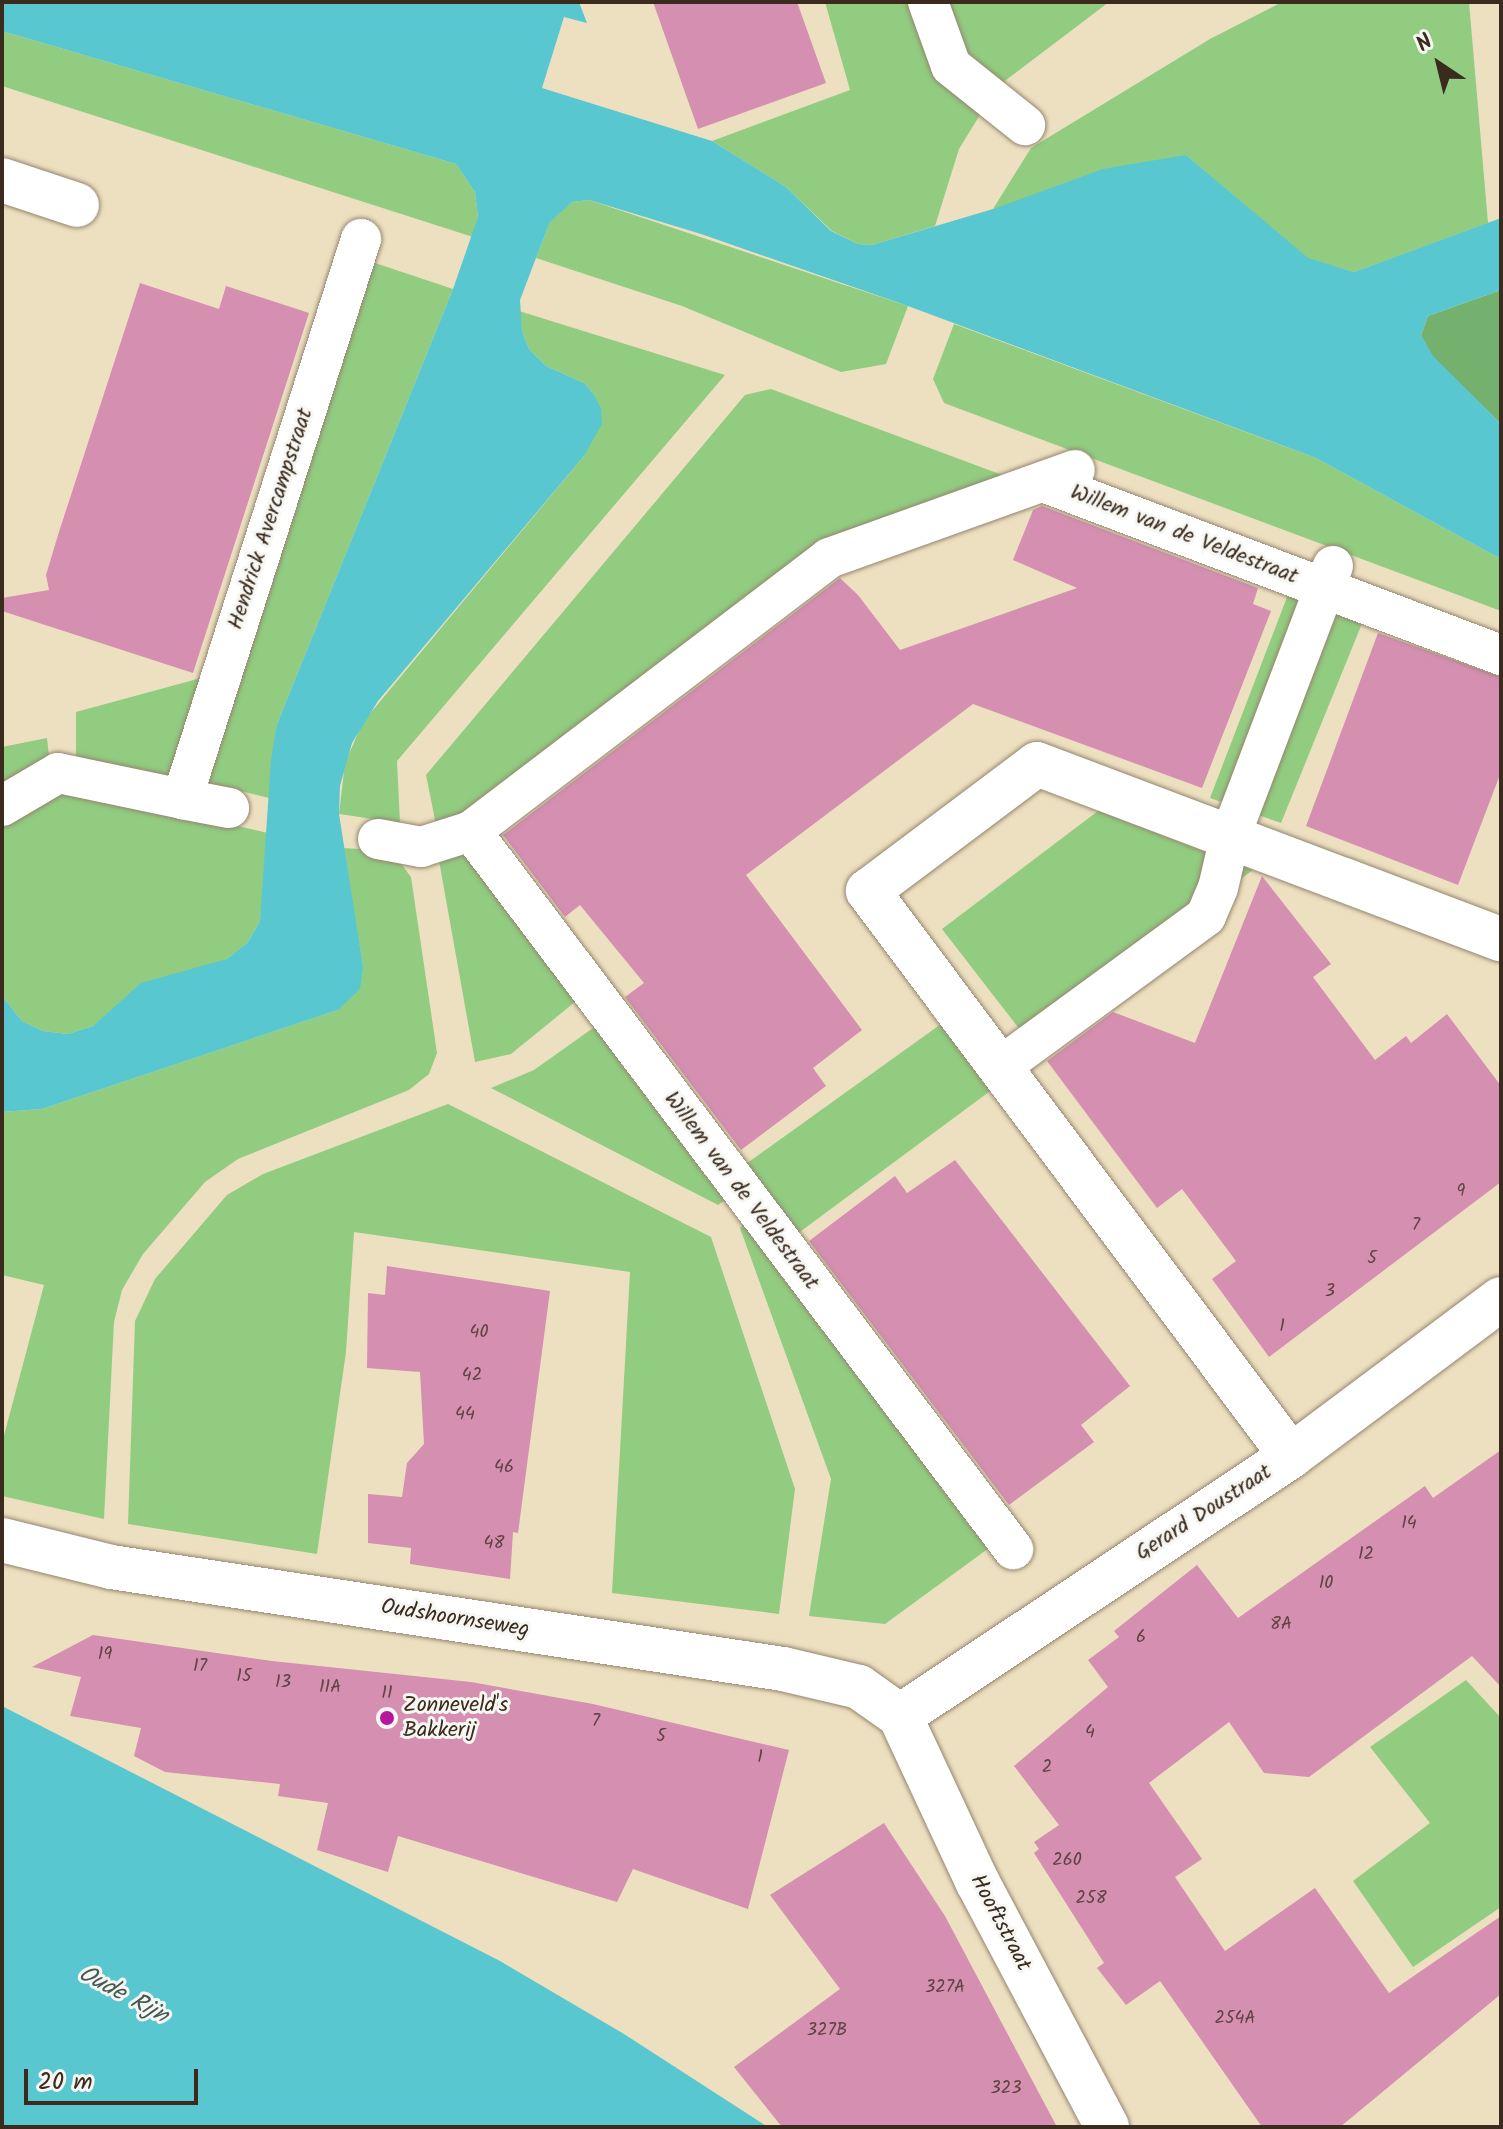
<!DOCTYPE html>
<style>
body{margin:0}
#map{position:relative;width:1503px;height:2129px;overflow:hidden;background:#ede0c0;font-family:Kalam,sans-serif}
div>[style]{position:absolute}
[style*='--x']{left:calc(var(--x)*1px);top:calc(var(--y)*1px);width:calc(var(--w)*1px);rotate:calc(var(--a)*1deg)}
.green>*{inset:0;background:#91cc80}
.forest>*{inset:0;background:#74b06e}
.water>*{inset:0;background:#59c7cf}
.building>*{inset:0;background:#d48fb1}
.roads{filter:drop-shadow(0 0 2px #94856f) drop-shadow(0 0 2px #94856f)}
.pedestrian>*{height:40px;margin:-20px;padding:0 20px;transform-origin:20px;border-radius:20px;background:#fff}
.minor>*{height:44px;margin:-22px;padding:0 22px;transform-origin:22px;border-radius:22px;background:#fff}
.dots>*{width:22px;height:22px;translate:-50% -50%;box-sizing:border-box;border:4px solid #f6f6f2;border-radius:50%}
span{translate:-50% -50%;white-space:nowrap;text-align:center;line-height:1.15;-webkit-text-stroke:6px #f6f6f2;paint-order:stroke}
.number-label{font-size:18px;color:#614343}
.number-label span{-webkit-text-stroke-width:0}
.street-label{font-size:22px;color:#3b2a1e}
.poi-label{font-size:22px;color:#3b2a1e}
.left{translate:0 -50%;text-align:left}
.water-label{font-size:24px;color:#445953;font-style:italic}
.frame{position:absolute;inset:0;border:4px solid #3b2a1e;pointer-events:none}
.north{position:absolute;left:1399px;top:24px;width:80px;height:80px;-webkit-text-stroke:6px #f6f6f2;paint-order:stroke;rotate:325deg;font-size:22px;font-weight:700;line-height:32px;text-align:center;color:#3b2a1e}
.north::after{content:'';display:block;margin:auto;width:28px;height:36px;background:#3b2a1e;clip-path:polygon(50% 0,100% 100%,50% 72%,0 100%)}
.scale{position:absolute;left:24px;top:2069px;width:174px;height:36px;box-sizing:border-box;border:4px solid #3b2a1e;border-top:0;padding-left:10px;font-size:24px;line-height:28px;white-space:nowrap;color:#3b2a1e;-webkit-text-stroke:6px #f6f6f2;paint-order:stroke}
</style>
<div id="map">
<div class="green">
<div style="clip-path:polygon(825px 2px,1109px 2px,997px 87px,959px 149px,935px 226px,872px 245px,858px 244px,832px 231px,786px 187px,712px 141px,850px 90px)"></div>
<div style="clip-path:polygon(1282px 2px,1469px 2px,1488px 223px,1354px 272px,1308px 259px,1186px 155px,993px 209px,1031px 148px,1210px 39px)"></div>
<div style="clip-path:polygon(2px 31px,456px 164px,475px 192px,478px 217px,473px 237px,2px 86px)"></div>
<div style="clip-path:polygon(589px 200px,908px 306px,886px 364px,841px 372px,682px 306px,536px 258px,550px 222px,560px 211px,572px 202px)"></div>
<div style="clip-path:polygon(366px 260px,453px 289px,277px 724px,269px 798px,204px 782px)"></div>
<div style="clip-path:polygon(519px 311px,725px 375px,397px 761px,400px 823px,339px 814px,345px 763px,363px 722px,584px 456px,592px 392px,584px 383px,546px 366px,529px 349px,522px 331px)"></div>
<div style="clip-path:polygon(954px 324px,1316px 458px,1501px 559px,1501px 611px,944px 403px,933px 379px)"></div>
<div style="clip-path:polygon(771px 389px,1013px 479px,824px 548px,466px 822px,437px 830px,426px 775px,745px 395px)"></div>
<div style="clip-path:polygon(1289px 592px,1363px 621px,1281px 823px,1210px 798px)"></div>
<div style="clip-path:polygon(201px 678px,168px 783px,76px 763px,76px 712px)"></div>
<div style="clip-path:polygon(47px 738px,50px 766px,2px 794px,2px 747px)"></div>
<div style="clip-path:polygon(63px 785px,268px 833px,260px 921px,248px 942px,227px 959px,112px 1011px,93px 1026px,68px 1034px,43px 1031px,22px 1021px,2px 996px,2px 820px)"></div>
<div style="clip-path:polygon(1098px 811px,1253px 870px,1024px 1035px,942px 929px)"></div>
<div style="clip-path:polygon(494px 835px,602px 980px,511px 1054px,475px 1062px,438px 855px)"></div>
<div style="clip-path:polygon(343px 848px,376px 850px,399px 861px,411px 877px,437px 1053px,429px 1074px,409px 1090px,238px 1159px,205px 1182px,143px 1254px,122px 1290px,114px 1322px,104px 1519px,2px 1496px,2px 1443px,44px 1285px,2px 1275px,2px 1112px,42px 1109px,338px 1010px,363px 966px)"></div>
<div style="clip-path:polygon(948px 1019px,997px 1086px,793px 1237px,739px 1169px)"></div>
<div style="clip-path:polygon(600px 1023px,733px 1195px,718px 1205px,491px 1088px,534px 1070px)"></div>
<div style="clip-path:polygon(448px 1104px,711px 1237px,795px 1489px,779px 1614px,612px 1593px,630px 1272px,354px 1232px,346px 1352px,317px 1554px,128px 1524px,135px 1321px,155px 1279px,227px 1195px,263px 1174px)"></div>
<div style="clip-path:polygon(749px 1219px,989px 1548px,885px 1624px,809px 1616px,831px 1479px,740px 1228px)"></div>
<div style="clip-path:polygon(1466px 1680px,1501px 1718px,1501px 1907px,1413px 1967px,1353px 1881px,1430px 1823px,1370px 1747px)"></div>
</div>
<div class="forest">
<div style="clip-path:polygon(1501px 290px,1501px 424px,1432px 356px,1421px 335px,1428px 316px)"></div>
</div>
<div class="water">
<div style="clip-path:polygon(2px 2px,579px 2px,587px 23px,564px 17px,542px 88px,712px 141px,786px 187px,831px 231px,858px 244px,872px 245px,993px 209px,1103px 169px,1186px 155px,1308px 258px,1354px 272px,1501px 218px,1501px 290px,1428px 316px,1421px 335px,1433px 356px,1501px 424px,1501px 559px,1316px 458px,908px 306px,701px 234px,589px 200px,572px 202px,550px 222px,536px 258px,520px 300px,522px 331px,529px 349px,546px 366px,584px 383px,592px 392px,601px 408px,602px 424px,584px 456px,378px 701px,352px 743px,340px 786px,339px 814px,363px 966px,360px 989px,338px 1010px,42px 1109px,2px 1112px,2px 996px,22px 1021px,43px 1031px,68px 1034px,93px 1026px,141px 983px,227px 959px,248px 942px,260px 921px,271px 760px,277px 724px,453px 289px,478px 217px,475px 192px,456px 164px,2px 31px)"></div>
<div style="clip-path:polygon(2px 1706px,500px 1961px,624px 2034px,768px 2127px,2px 2127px)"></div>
</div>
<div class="building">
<div style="clip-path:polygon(653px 2px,797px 2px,826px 83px,698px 129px)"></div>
<div style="clip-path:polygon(140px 283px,219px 309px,226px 286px,309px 313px,193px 673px,2px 611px,2px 598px,49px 590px,46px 575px,58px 535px)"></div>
<div style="clip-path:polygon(1042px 506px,1258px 588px,1253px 604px,1271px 611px,1202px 788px,973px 704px,746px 875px,862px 1030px,813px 1068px,826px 1086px,741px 1150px,625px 997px,644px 983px,580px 905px,565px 917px,503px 835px,840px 578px,858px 595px,900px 650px,1077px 588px,1013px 560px,1033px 510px)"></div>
<div style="clip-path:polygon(1378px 633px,1501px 677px,1501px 772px,1458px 885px,1306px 826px)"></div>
<div style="clip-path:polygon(1262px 876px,1331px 964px,1313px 977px,1375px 1060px,1406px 1036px,1411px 1043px,1447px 1014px,1501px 1086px,1501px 1182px,1269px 1357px,1212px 1279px,1236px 1261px,1182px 1189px,1157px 1208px,1047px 1061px,1113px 1012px,1195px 1043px)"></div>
<div style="clip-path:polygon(955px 1160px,1130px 1386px,1081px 1425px,1094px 1442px,1009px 1505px,809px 1241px,895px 1176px,907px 1193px)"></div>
<div style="clip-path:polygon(387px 1266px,550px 1291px,518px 1533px,513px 1532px,510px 1579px,410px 1564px,411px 1548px,368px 1543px,368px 1494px,402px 1497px,407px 1463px,424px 1444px,420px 1372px,367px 1368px,368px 1293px,385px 1295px)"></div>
<div style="clip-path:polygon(1501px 1450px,1501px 1687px,1472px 1656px,1309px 1777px,1264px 1773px,1229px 1722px,1149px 1783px,1202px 1859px,1175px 1877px,1225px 1951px,1315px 1888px,1389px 1993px,1501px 1916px,1501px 1994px,1340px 2127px,1262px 2127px,1160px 1981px,1126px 2005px,1097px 1968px,1104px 1963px,1034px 1853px,1039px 1849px,1034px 1842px,1059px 1825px,1014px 1766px,1108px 1687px,1088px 1660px,1119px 1637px,1114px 1631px,1197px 1565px,1238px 1618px,1425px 1486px,1433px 1498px)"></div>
<div style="clip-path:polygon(93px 1635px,272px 1661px,471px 1682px,593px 1704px,789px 1750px,748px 1909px,633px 1869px,617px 1902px,398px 1836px,388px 1872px,317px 1850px,328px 1803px,278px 1796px,280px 1784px,165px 1772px,134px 1756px,141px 1728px,70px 1716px,81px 1677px,32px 1667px)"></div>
<div style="clip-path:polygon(884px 1823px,945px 1916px,1057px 2127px,782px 2127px,734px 2067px,840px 1989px,770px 1895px)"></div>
</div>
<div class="roads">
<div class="pedestrian">
<div style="--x:928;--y:2;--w:68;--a:70.2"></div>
<div style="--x:951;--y:66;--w:95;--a:38.6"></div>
<div style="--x:1043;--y:482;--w:490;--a:20.7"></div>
<div style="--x:182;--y:799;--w:48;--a:10.8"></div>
<div style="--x:2;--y:806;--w:65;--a:-30.5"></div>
<div style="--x:58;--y:773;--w:127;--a:11.8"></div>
<div style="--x:182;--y:799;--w:588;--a:-72.27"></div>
<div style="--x:471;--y:831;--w:900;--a:52.95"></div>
<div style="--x:378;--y:839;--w:44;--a:10.5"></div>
<div style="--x:421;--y:847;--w:52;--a:-17.7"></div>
<div style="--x:471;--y:831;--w:450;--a:-37.3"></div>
<div style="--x:829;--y:558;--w:261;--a:-19.7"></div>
<div style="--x:1000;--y:1067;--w:255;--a:-36.2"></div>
<div style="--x:1206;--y:916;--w:30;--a:-67"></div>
<div style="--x:1218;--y:888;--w:52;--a:-76.8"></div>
<div style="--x:1230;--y:837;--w:290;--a:-69.2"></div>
</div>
<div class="minor">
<div style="--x:2;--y:180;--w:79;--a:18.4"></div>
<div style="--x:1291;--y:1456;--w:706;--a:-126.82"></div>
<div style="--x:868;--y:891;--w:211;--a:-36.9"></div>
<div style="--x:1037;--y:764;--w:496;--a:20.7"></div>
<div style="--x:2;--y:1540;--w:112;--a:13.9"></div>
<div style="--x:111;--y:1567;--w:680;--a:8.63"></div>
<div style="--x:783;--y:1669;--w:78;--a:13.3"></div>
<div style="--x:859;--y:1687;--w:50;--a:35.3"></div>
<div style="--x:900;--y:1716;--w:470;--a:-33.6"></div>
<div style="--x:1291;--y:1456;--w:262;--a:-36.8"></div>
<div style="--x:900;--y:1716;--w:184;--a:65"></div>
<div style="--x:978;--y:1883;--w:276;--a:62.1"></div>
</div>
</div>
<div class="dots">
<div style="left:387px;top:1718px;background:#b5179e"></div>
</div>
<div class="number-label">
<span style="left:1461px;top:1192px">9</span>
<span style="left:1416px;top:1226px">7</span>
<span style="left:1372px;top:1259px">5</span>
<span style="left:1330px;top:1292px">3</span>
<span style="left:1282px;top:1327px">1</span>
<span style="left:479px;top:1333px">40</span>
<span style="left:472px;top:1376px">42</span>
<span style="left:465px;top:1415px">44</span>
<span style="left:504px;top:1468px">46</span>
<span style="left:1409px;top:1524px">14</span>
<span style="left:494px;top:1544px">48</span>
<span style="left:1366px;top:1555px">12</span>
<span style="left:1326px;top:1584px">10</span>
<span style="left:1281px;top:1625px">8A</span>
<span style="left:1141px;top:1638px">6</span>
<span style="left:105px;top:1655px">19</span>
<span style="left:200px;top:1667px">17</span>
<span style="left:244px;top:1677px">15</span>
<span style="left:283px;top:1683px">13</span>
<span style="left:330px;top:1688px">11A</span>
<span style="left:387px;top:1694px">11</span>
<span style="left:596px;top:1722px">7</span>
<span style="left:1090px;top:1733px">4</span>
<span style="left:661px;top:1737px">5</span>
<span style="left:760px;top:1758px">1</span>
<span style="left:1047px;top:1768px">2</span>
<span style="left:1067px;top:1861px">260</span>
<span style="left:1091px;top:1899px">258</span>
<span style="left:945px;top:1988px">327A</span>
<span style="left:1235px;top:2019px">254A</span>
<span style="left:827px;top:2031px">327B</span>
<span style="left:1006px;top:2089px">323</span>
</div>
<div class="street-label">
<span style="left:271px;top:519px;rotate:-72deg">Hendrick Avercampstraat</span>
<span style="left:1184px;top:535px;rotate:21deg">Willem van de Veldestraat</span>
<span style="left:741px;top:1191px;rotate:53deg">Willem van de Veldestraat</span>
<span style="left:1204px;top:1513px;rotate:-33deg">Gerard Doustraat</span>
<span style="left:455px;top:1619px;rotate:9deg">Oudshoornseweg</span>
<span style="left:1000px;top:1923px;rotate:62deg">Hooftstraat</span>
</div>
<div class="poi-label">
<span class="left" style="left:403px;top:1718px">Zonneveld's<br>Bakkerij</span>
</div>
<div class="water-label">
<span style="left:123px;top:1995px;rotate:28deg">Oude Rijn</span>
</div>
<div class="frame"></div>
<div class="north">N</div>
<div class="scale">20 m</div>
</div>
